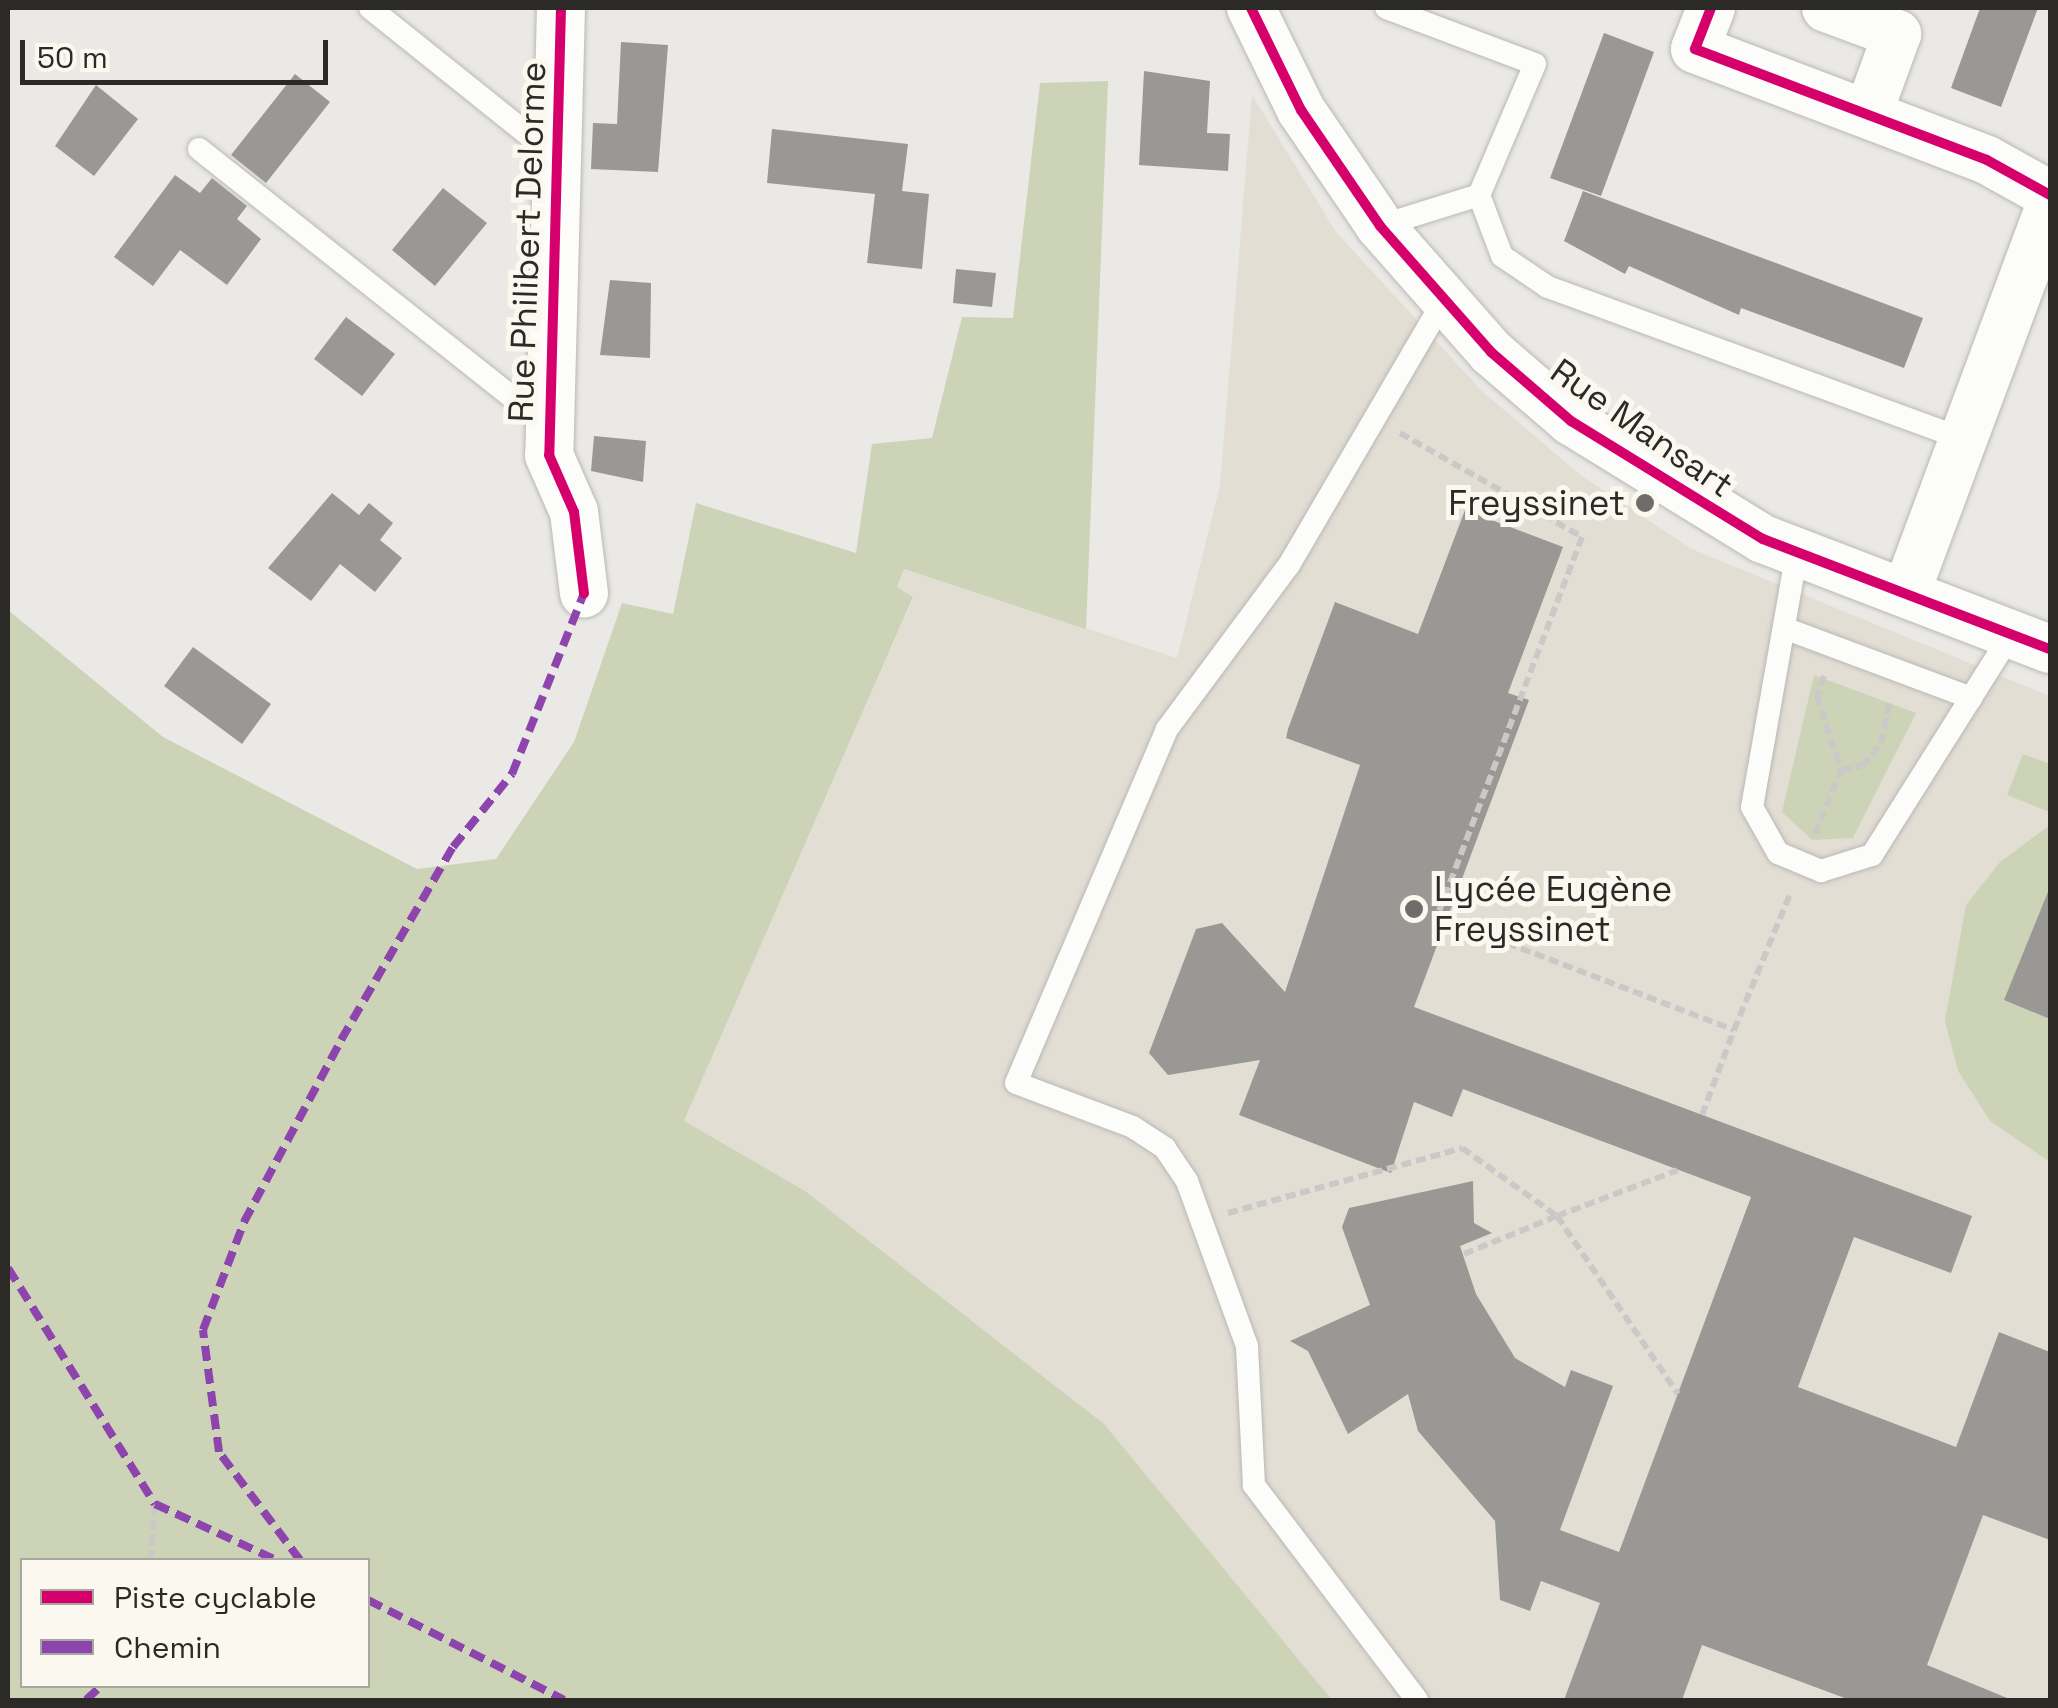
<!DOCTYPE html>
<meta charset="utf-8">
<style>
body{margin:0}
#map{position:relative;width:2058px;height:1708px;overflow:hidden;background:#ebe9e5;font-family:"Space Grotesk",sans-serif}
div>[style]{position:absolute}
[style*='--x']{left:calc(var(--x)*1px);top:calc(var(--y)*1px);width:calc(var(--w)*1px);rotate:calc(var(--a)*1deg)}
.built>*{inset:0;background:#e3ded4}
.green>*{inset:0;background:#cdd3b7}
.building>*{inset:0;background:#9a9895}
.path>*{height:6px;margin-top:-3px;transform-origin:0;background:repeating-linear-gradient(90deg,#cac9c7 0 10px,transparent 0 15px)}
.roads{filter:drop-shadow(0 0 2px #b9b8b5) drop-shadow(0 0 2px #b9b8b5)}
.lane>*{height:22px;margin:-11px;padding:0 11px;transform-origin:11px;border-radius:11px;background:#fcfcfb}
.street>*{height:48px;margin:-24px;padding:0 24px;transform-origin:24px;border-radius:24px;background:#fcfcfb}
.quiet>*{height:8px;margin-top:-4px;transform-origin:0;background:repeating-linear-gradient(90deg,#8e44ad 0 15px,transparent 0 23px)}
.cycleway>*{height:10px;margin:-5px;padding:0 5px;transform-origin:5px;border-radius:5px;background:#d6006c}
.dots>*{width:28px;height:28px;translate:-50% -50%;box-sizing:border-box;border:5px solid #fbf8ef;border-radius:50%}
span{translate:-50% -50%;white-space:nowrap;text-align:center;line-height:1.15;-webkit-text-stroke:10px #fbf8ef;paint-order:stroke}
.street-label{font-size:35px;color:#2b2a27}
.poi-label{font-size:35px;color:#2b2a27}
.right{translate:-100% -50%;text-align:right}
.left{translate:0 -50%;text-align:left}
.frame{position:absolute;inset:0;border:10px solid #2b2a27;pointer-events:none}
.legend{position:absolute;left:20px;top:1558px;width:350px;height:130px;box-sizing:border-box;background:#fbf8ef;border:2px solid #a8a69f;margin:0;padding:12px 18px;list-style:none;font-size:30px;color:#2b2a27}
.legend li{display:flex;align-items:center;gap:20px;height:50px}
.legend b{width:50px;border:2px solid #a8a69f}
.scale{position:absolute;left:20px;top:40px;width:308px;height:45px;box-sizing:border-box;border:5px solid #2b2a27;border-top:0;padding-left:12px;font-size:30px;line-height:35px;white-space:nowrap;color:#2b2a27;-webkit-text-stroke:8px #fbf8ef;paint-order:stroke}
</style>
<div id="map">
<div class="built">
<div style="clip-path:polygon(1252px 95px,1336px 232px,1484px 393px,1582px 476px,1692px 549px,2050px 696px,2050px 1700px,1116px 1700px,684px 1121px,913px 598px,897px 588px,904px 569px,1177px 658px,1220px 485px)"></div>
</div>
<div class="green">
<div style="clip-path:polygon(evenodd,1108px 81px,1086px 629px,904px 569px,897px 587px,913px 597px,684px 1121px,805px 1191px,1104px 1424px,1332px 1700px,8px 1700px,8px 610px,163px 737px,417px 869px,496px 859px,574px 742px,622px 603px,673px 614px,696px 503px,856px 553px,872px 444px,932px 438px,962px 317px,1013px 318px,1040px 83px,1108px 81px,368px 1560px,368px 1686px,22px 1686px,22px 1560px,368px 1560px)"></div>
<div style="clip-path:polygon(1814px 675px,1916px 713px,1853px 838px,1812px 840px,1782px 812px)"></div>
<div style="clip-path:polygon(2023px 754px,2050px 764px,2050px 812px,2007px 795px)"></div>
<div style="clip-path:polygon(2050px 825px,2050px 1162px,1990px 1121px,1958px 1071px,1945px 1021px,1966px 905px,2000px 862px)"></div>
</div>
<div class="building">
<div style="clip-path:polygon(1980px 8px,2038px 8px,2001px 107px,1951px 88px)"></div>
<div style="clip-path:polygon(1604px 33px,1654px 52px,1601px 196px,1550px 178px)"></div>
<div style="clip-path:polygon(621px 42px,668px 45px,658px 172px,591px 169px,593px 123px,617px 124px)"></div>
<div style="clip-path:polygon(1144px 71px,1210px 81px,1207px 133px,1230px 134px,1228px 171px,1139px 165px)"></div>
<div style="clip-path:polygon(295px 74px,330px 102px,266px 183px,231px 155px)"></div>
<div style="clip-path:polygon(96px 85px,138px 119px,94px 176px,55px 146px)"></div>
<div style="clip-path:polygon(772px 129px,908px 144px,902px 191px,929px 194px,922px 269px,867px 263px,875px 194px,767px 183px)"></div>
<div style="clip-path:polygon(175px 175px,200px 193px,212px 178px,247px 206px,237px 219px,261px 239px,227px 285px,180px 250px,153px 286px,114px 257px)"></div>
<div style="clip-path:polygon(443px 188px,487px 223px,435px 286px,392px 250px)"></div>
<div style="clip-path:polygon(1583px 191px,1923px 318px,1904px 368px,1741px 308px,1739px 315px,1629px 266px,1625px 274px,1564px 241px)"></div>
<div style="clip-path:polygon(956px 269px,996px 273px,992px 307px,953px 303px)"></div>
<div style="clip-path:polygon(610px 280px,651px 283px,650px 358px,600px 355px)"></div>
<div style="clip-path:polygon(346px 317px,395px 354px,362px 396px,314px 359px)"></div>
<div style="clip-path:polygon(594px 436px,646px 441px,643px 482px,591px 471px)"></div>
<div style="clip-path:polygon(332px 493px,359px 515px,369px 503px,393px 523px,380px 540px,402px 558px,375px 592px,340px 564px,311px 601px,268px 568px)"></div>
<div style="clip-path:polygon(1465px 510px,1563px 547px,1508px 693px,1529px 700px,1414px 1007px,1972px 1216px,1951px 1273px,1854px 1237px,1798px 1387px,1956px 1447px,1999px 1332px,2050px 1352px,2050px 1540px,1983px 1515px,1927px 1665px,2012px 1700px,1850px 1700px,1702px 1645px,1682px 1700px,1564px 1700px,1600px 1603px,1541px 1581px,1530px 1611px,1500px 1600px,1495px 1521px,1418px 1431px,1408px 1394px,1348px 1434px,1308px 1351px,1290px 1341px,1370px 1305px,1342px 1227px,1349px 1208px,1473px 1181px,1474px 1223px,1492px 1233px,1460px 1246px,1476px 1294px,1515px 1358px,1565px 1387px,1571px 1370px,1613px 1386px,1560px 1530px,1619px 1552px,1751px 1197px,1463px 1089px,1452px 1117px,1414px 1102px,1391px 1173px,1239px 1115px,1260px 1060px,1168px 1075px,1149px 1053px,1196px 929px,1222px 923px,1285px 992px,1360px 765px,1286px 738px,1288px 729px,1335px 602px,1418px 634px)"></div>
<div style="clip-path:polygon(193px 647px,271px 704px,242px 744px,164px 686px)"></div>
<div style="clip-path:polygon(2050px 887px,2050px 1019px,2004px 1000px)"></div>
</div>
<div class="path">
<div style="--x:1400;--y:433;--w:210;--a:29.7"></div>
<div style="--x:1582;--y:537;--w:406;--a:110.9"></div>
<div style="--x:1437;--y:916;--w:318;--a:21"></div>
<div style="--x:1734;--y:1030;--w:149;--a:-67.6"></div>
<div style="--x:1824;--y:676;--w:21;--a:109"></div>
<div style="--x:1817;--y:696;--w:78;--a:72"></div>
<div style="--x:1815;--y:834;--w:69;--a:-67.9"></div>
<div style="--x:1841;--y:770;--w:21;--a:-11"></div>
<div style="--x:1862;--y:766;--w:30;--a:-50"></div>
<div style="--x:1881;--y:743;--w:43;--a:-77.9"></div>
<div style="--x:1702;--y:1115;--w:91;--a:-69.4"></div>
<div style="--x:1228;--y:1213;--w:243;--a:-15.5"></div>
<div style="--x:1462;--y:1148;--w:117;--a:35.6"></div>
<div style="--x:1557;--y:1216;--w:129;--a:-20.8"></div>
<div style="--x:1464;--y:1254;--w:100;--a:-22.2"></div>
<div style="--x:1557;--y:1216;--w:215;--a:55.8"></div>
<div style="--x:151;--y:1560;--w:56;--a:-85.9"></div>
</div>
<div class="roads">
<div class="lane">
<div style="--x:370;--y:8;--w:238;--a:38.7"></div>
<div style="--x:1386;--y:8;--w:159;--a:20.6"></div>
<div style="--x:1535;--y:64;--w:142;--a:113.1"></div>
<div style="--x:1479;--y:195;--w:65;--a:69.3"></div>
<div style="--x:1502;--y:256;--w:55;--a:34"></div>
<div style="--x:1548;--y:287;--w:446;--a:20.1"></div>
<div style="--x:199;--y:149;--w:446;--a:38.4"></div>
<div style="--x:1380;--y:226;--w:104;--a:-17.4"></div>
<div style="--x:1797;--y:552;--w:259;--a:100"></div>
<div style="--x:1752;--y:807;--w:53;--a:60.5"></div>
<div style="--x:1778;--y:853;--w:47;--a:22.7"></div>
<div style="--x:1821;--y:871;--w:53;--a:-17.4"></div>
<div style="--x:1872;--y:855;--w:261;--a:-57.8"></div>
<div style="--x:1784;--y:628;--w:200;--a:20.5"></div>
<div style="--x:1417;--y:1700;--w:270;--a:-127.2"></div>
<div style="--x:1254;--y:1485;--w:139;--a:-92.9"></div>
<div style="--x:1247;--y:1346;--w:176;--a:-110"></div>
<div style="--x:1187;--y:1181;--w:40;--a:-124"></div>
<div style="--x:1165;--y:1148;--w:38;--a:-147"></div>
<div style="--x:1133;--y:1127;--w:125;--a:-159.4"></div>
<div style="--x:1016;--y:1083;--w:385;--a:-66.9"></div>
<div style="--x:1167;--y:729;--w:204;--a:-53.4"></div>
<div style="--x:1289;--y:565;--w:307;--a:-59.7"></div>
</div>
<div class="street">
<div style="--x:561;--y:8;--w:447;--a:91.5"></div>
<div style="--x:549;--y:455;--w:62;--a:66.3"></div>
<div style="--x:574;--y:512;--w:82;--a:83"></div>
<div style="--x:1251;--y:8;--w:114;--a:63.9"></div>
<div style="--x:1301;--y:110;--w:140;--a:55.7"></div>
<div style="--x:1380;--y:226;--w:168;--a:48.6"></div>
<div style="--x:1491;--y:352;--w:106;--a:40.8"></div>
<div style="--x:1571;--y:421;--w:225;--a:31.6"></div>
<div style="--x:1763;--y:539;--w:307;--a:21"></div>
<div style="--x:1711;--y:8;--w:44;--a:111.3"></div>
<div style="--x:1695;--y:49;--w:312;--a:20.8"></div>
<div style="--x:1987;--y:160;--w:72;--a:29.1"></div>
<div style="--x:1826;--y:8;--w:76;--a:20.1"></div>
<div style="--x:1897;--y:34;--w:85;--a:109.9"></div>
<div style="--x:1906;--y:593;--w:414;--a:-69.6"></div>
</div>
</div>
<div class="quiet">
<div style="--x:8;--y:1268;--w:278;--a:58.1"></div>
<div style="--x:155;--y:1504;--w:133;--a:24.8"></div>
<div style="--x:300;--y:1560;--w:135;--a:-126.9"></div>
<div style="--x:219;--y:1452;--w:123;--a:-97.5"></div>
<div style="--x:203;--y:1330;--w:116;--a:-69.2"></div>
<div style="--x:244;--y:1222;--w:206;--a:-61.9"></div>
<div style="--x:341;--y:1040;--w:223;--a:-59.9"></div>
<div style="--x:453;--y:847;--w:94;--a:-51.1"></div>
<div style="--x:512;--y:774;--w:195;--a:-68.3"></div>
<div style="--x:368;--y:1600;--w:220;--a:27"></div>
<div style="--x:86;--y:1700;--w:21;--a:-43"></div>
</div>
<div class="cycleway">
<div style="--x:561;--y:8;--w:447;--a:91.5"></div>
<div style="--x:549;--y:455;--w:62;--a:66.3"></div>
<div style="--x:574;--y:512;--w:82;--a:83"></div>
<div style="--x:1251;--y:8;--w:114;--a:63.9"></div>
<div style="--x:1301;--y:110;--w:140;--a:55.7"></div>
<div style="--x:1380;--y:226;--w:168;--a:48.6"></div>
<div style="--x:1491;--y:352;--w:106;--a:40.8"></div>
<div style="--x:1571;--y:421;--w:225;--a:31.6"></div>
<div style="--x:1763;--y:539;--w:307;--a:21"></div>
<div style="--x:1711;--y:8;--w:44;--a:111.3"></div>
<div style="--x:1695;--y:49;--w:312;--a:20.8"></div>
<div style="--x:1987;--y:160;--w:72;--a:29.1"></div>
</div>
<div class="dots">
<div style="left:1645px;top:503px;background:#6e6d6a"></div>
<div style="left:1414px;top:909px;background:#6e6d6a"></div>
</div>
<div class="street-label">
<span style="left:527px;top:242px;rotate:-88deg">Rue Philibert Delorme</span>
<span style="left:1642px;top:428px;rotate:35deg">Rue Mansart</span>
</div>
<div class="poi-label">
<span class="right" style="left:1625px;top:503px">Freyssinet</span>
<span class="left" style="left:1434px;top:909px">Lycée Eugène<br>Freyssinet</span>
</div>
<div class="frame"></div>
<ul class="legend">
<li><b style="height:12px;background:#d6006c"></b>Piste cyclable</li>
<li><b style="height:12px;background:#8e44ad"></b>Chemin</li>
</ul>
<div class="scale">50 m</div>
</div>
